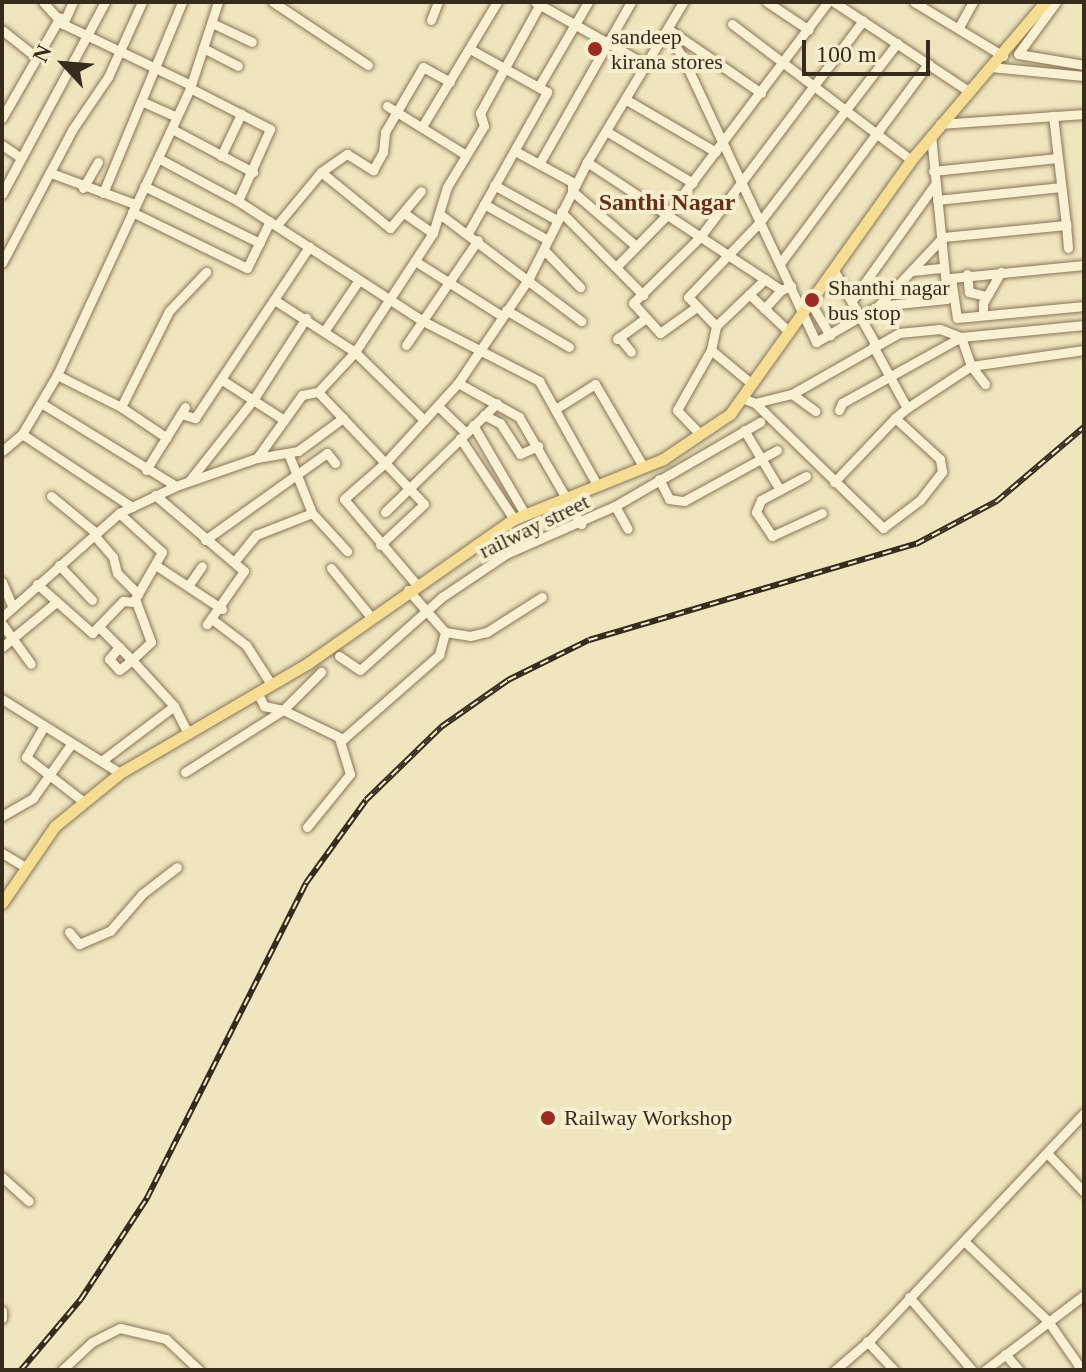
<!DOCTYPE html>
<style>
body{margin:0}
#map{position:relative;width:1086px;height:1372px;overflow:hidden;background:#efe5bf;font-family:Georgia,serif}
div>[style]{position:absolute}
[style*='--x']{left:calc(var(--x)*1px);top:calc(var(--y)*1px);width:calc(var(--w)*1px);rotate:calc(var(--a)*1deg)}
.roads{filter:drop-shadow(0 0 2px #897557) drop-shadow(0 0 2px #897557)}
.minor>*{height:9px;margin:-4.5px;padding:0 4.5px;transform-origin:4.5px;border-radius:4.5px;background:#faf1d2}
.major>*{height:11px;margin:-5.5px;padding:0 5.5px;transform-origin:5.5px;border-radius:5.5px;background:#f5de94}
.rail>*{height:6px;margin-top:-3px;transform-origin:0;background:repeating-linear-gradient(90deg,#f7eecf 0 9px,#372b1c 0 18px);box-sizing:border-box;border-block:2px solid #372b1c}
.dots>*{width:22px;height:22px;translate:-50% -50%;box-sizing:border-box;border:4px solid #f7eecf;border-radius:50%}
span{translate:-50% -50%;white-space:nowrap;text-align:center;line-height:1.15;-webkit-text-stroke:8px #f7eecf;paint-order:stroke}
.poi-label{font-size:22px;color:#372b1c}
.left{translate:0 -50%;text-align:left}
.street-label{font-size:22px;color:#372b1c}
.neighbourhood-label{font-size:24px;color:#662f19;font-weight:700}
.frame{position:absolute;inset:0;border:4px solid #372b1c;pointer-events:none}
.north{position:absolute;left:24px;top:24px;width:80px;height:80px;-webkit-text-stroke:6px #f7eecf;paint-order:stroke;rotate:296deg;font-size:22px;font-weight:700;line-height:32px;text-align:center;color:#372b1c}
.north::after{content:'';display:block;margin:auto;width:28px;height:36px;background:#372b1c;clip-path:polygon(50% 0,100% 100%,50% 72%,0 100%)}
.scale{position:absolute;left:802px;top:40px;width:128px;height:36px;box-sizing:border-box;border:4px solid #372b1c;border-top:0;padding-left:10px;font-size:24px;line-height:28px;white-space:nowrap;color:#372b1c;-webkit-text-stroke:6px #f7eecf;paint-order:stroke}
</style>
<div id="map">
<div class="roads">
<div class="minor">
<div style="--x:43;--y:2;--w:30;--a:48"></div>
<div style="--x:63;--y:24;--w:142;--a:25.5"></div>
<div style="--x:273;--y:2;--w:114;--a:33.6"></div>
<div style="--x:535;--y:2;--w:126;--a:29.4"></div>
<div style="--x:767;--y:2;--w:50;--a:33.7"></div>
<div style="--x:834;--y:2;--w:159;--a:33.5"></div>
<div style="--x:914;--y:2;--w:104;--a:31.2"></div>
<div style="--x:1056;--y:2;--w:64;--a:126.2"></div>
<div style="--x:1018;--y:54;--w:67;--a:9.5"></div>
<div style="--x:431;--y:20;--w:19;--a:-69"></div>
<div style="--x:212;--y:23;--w:44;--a:25.4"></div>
<div style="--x:63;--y:24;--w:24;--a:-66"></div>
<div style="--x:732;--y:24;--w:225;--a:37.2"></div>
<div style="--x:959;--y:27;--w:29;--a:-61"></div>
<div style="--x:668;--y:29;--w:113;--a:34.5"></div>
<div style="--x:2;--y:30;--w:43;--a:38.5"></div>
<div style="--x:667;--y:34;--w:29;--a:56"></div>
<div style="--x:683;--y:58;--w:314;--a:64.9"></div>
<div style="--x:816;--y:342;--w:72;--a:-30.1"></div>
<div style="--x:878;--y:306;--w:95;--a:-46.7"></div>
<div style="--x:943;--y:237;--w:124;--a:-5.6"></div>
<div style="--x:1066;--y:225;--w:110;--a:-96.8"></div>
<div style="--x:203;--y:48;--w:39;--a:27"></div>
<div style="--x:991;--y:67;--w:93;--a:5.5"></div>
<div style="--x:539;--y:86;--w:97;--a:-59.7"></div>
<div style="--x:190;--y:88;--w:90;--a:27.1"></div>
<div style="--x:270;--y:129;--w:79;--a:114"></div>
<div style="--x:625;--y:99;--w:105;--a:30.2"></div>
<div style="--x:141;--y:101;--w:39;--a:24"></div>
<div style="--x:387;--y:106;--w:93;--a:31.8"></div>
<div style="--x:2;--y:118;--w:116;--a:-60.1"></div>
<div style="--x:940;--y:124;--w:144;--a:-4"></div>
<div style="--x:423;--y:125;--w:144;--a:-59"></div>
<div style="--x:172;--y:129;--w:92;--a:28"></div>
<div style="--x:606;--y:131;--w:101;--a:30.9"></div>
<div style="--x:931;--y:135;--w:161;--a:84.3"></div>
<div style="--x:2;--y:145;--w:23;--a:34"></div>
<div style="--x:515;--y:151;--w:65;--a:28.5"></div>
<div style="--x:572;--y:182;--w:9;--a:90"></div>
<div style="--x:572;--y:191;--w:84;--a:40.7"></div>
<div style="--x:221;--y:156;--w:47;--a:-64.5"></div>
<div style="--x:158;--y:158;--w:91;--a:28.3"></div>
<div style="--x:238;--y:201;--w:221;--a:33"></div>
<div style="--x:423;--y:321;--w:131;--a:27.3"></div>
<div style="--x:539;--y:381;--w:117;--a:60.8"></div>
<div style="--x:587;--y:162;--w:232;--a:33.4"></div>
<div style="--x:781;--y:290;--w:11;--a:-22"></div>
<div style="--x:539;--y:164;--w:186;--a:-60.4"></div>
<div style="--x:933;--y:171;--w:125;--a:-6"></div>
<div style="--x:321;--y:172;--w:89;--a:39.1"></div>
<div style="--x:390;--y:228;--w:48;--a:-50"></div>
<div style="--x:51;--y:173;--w:90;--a:20.3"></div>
<div style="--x:494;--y:185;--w:72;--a:29.1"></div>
<div style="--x:144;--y:186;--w:129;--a:26.2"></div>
<div style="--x:83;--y:188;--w:30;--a:-60"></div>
<div style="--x:103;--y:193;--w:207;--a:-67.5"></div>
<div style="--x:2;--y:194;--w:218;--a:-61.8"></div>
<div style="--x:937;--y:200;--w:125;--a:-6"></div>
<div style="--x:484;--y:204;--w:73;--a:29.4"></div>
<div style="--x:132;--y:212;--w:128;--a:26"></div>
<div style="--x:247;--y:268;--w:52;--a:-63.9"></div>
<div style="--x:561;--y:212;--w:117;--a:45.3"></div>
<div style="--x:404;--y:213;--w:35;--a:35"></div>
<div style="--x:441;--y:215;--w:176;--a:37.1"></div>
<div style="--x:277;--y:225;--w:69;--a:-50.3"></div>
<div style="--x:321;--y:172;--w:32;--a:-35"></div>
<div style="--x:347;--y:154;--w:31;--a:32"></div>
<div style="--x:373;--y:170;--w:21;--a:-61"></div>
<div style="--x:383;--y:152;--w:20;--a:-84"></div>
<div style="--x:385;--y:132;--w:75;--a:-59.7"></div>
<div style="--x:423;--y:67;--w:31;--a:29"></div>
<div style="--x:1066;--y:225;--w:23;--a:85"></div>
<div style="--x:468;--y:233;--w:162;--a:-60.7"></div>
<div style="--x:547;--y:92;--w:88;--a:-150.8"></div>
<div style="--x:544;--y:250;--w:52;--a:45.8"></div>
<div style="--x:415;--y:261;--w:103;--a:32.3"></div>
<div style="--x:781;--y:262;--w:247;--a:-53.4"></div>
<div style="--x:2;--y:263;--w:150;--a:-62.2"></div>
<div style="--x:72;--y:130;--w:64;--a:-55.8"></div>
<div style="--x:108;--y:77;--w:82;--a:-65.6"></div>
<div style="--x:618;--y:265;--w:71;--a:-45.6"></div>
<div style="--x:668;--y:214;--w:266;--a:-53"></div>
<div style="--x:1084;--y:265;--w:134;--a:174.4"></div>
<div style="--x:951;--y:278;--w:40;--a:81.5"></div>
<div style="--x:957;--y:318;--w:128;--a:-5.4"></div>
<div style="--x:833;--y:269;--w:87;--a:60.5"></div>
<div style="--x:912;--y:271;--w:31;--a:-6"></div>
<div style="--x:967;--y:274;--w:18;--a:84"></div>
<div style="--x:969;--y:292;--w:18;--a:13"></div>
<div style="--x:749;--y:294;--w:55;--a:43.5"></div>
<div style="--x:853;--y:299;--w:139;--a:-54.4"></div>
<div style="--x:276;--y:301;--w:94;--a:32.8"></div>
<div style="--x:355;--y:352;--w:97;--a:44.6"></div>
<div style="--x:810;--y:302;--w:39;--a:59"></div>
<div style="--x:878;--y:306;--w:69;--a:-5.8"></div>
<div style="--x:695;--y:308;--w:43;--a:144.5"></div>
<div style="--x:660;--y:333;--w:40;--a:-132"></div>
<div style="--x:633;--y:303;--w:94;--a:-44.6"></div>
<div style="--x:700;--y:237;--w:271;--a:-53"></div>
<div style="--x:764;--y:309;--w:25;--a:-48"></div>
<div style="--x:506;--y:310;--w:73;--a:30.4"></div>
<div style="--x:983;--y:315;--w:12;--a:-90"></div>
<div style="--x:983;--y:303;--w:36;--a:-60"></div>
<div style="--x:716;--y:326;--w:40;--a:-134"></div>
<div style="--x:688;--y:297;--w:103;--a:-46.2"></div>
<div style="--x:759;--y:223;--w:227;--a:-52.5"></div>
<div style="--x:325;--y:330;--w:60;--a:-55.8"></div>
<div style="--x:619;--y:337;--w:19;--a:51"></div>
<div style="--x:617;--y:339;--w:34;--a:-36"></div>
<div style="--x:406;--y:345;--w:127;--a:-55.6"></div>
<div style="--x:873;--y:346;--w:71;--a:61.3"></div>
<div style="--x:907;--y:408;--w:77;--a:-33.3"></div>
<div style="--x:971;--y:366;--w:23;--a:52"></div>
<div style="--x:711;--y:350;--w:53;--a:39.7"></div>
<div style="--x:57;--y:375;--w:72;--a:26.6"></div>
<div style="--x:121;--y:407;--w:55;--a:34"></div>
<div style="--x:222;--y:380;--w:74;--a:32.8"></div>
<div style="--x:458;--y:383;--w:70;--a:29.1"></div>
<div style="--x:519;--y:417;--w:91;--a:59.8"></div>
<div style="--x:318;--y:392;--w:154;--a:46.6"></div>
<div style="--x:424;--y:504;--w:60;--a:137"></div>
<div style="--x:792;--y:394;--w:29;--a:36"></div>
<div style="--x:742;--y:398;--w:14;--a:21"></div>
<div style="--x:755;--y:403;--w:179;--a:44.3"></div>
<div style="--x:883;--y:528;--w:46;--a:-37.1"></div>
<div style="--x:920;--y:500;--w:36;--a:-52"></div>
<div style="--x:942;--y:472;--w:13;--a:-99"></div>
<div style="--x:940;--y:459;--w:61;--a:-137.7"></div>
<div style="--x:895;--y:418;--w:16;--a:-40"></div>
<div style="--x:41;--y:403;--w:158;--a:31.6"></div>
<div style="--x:755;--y:403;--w:38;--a:-14"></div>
<div style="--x:792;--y:394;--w:123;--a:-29.7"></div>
<div style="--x:899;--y:333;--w:41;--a:-5.6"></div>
<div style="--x:940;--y:329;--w:22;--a:21"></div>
<div style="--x:961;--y:337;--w:124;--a:-5.6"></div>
<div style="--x:438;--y:406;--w:37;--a:44"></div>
<div style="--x:121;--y:407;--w:107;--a:-63.4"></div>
<div style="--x:169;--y:311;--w:54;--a:-46.5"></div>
<div style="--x:557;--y:408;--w:45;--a:-32.3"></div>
<div style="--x:595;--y:384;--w:95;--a:59.7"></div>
<div style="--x:839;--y:410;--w:8;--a:-67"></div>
<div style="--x:842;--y:403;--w:136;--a:-29"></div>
<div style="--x:961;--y:337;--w:31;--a:71"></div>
<div style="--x:971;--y:366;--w:114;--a:-8.1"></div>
<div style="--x:181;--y:414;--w:15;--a:16"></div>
<div style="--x:195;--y:418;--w:206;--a:-56.3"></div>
<div style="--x:484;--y:415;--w:18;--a:27"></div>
<div style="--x:500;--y:423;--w:37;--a:57"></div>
<div style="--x:520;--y:454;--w:20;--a:-24"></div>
<div style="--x:473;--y:425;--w:103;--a:59.7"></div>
<div style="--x:744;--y:430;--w:70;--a:59"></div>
<div style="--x:22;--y:434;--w:132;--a:33.6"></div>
<div style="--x:700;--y:434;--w:33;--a:-134"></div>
<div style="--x:677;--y:410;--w:69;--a:-60.5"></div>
<div style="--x:711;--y:350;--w:25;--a:-78"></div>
<div style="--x:716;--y:326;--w:68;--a:-43.8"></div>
<div style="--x:460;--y:438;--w:97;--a:56.3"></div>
<div style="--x:2;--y:451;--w:26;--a:-40"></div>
<div style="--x:22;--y:434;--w:69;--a:-59.3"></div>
<div style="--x:57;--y:375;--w:316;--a:-65.1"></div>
<div style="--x:190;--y:88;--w:90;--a:-72"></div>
<div style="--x:288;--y:453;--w:65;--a:68.2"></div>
<div style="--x:312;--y:513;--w:52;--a:47.4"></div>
<div style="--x:257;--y:458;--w:77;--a:-54.5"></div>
<div style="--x:302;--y:395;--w:16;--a:-11"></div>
<div style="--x:318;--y:392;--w:54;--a:-47.2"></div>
<div style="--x:355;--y:352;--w:142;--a:-56.8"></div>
<div style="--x:433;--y:233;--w:48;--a:-73.1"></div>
<div style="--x:447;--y:187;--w:71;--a:-58.8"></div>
<div style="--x:484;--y:126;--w:14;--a:-107"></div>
<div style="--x:480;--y:113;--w:127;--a:-61.2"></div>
<div style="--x:146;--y:470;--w:74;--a:-58.2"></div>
<div style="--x:806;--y:476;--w:51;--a:151.9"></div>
<div style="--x:761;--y:500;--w:13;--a:113"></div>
<div style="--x:756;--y:512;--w:29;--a:56"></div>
<div style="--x:772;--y:536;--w:55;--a:-24.7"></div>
<div style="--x:659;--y:479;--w:22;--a:63"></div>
<div style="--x:669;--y:499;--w:15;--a:8"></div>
<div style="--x:684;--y:501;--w:106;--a:-28.7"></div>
<div style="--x:189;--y:481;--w:103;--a:-51.7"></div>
<div style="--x:253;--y:400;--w:98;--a:-57.1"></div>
<div style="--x:834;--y:482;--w:88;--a:-46.4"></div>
<div style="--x:155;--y:495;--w:117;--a:40.5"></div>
<div style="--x:244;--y:571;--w:65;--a:124.9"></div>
<div style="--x:51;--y:496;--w:58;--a:39.4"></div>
<div style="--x:615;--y:506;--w:26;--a:61"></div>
<div style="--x:572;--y:510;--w:17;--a:57"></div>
<div style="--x:385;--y:512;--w:156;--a:-44.2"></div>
<div style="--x:119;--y:513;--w:58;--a:42.2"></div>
<div style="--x:162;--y:552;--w:54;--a:119.9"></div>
<div style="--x:135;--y:599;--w:46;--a:69.6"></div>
<div style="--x:151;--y:642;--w:26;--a:137"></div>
<div style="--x:132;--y:660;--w:62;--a:47.6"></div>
<div style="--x:94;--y:535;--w:29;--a:49"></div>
<div style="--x:113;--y:557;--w:16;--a:76"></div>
<div style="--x:117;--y:573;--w:30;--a:45"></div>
<div style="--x:205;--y:540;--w:150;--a:-35.5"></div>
<div style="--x:327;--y:453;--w:13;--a:51"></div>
<div style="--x:234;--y:562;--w:35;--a:-51"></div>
<div style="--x:256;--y:535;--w:60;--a:-21.4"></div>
<div style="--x:59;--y:565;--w:48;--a:46.7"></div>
<div style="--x:157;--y:566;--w:78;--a:33.5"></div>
<div style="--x:331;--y:568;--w:63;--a:50.8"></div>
<div style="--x:2;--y:582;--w:26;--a:67"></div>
<div style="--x:37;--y:584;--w:74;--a:41.7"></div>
<div style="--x:92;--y:633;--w:45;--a:-45.9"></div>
<div style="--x:123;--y:601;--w:12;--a:5"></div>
<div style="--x:416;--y:584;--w:111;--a:-130.3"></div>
<div style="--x:344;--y:499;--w:55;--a:-41.3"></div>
<div style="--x:385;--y:463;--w:108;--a:-47.6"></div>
<div style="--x:458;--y:383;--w:127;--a:-55.9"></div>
<div style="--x:529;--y:278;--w:130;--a:-63.4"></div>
<div style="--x:587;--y:162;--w:187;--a:-59"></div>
<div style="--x:188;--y:586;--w:24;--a:-55"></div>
<div style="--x:408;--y:590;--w:56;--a:48.6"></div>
<div style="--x:445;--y:632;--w:25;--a:9"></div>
<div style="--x:470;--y:636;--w:17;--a:-13"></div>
<div style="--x:487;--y:632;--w:65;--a:-32.5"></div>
<div style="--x:2;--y:617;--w:157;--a:-41.6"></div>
<div style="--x:119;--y:513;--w:63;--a:-25.3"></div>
<div style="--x:176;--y:486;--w:86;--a:-19.1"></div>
<div style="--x:257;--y:458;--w:42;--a:-9.7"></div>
<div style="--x:298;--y:451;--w:56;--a:-36.3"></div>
<div style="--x:213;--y:620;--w:41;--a:37.1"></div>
<div style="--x:246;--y:645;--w:46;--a:57.3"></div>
<div style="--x:2;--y:624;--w:49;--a:54.1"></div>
<div style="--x:99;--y:627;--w:47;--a:45"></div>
<div style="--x:132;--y:660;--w:16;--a:142"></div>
<div style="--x:119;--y:670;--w:15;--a:-132"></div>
<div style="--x:109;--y:659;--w:16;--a:-50"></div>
<div style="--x:2;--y:647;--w:69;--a:-39.7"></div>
<div style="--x:339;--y:656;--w:25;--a:34"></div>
<div style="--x:360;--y:670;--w:110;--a:-41.7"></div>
<div style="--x:442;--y:597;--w:77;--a:-33.9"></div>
<div style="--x:506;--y:554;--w:119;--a:-23.8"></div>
<div style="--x:615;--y:506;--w:168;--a:-30.1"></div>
<div style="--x:257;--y:692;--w:16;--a:63"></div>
<div style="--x:264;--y:706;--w:19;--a:12"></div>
<div style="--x:283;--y:710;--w:67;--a:25.8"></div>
<div style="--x:343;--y:739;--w:128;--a:-41.2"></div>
<div style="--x:439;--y:655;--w:24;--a:-75"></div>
<div style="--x:2;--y:699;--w:139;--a:32.1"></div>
<div style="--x:44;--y:726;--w:36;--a:120"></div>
<div style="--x:26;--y:757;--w:73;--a:37.8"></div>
<div style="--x:104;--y:759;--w:88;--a:-37.1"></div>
<div style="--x:174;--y:706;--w:28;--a:63"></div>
<div style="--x:185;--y:772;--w:116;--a:-32.3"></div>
<div style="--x:283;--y:710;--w:54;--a:-45"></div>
<div style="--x:2;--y:816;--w:36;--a:-30"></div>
<div style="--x:33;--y:798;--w:67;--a:-54.7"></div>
<div style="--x:307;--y:827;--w:68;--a:-50.9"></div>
<div style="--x:350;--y:774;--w:37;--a:-107"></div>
<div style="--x:2;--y:853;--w:27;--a:31"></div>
<div style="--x:69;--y:932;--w:16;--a:50"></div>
<div style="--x:79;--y:944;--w:34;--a:-23"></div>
<div style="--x:110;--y:931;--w:49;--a:-49.1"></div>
<div style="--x:142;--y:894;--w:44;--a:-37.6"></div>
<div style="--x:1047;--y:1153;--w:54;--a:46.5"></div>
<div style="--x:2;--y:1177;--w:36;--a:42"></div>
<div style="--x:964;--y:1241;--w:116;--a:43.6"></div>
<div style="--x:1048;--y:1321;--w:55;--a:55.4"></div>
<div style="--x:909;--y:1297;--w:96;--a:49.2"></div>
<div style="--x:2;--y:1311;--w:7;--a:90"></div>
<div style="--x:867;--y:1341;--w:40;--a:47"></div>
<div style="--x:1005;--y:1354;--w:21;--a:49"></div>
<div style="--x:62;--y:1370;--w:41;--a:-43"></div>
<div style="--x:92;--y:1342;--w:31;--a:-27"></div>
<div style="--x:120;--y:1328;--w:47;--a:13.4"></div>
<div style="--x:166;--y:1339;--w:45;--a:43.2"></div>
<div style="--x:835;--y:1370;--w:48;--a:-40.7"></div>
<div style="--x:871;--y:1339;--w:311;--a:-46.7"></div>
<div style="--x:985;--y:1370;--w:124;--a:-37.1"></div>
</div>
<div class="major">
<div style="--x:2;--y:903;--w:93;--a:-55.5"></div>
<div style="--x:55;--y:826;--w:84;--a:-39.2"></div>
<div style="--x:120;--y:773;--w:218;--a:-30.3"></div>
<div style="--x:308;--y:663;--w:251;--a:-35"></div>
<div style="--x:514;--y:519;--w:161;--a:-21.9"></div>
<div style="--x:663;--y:459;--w:81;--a:-33.9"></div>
<div style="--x:730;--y:414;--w:312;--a:-54.5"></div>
<div style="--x:911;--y:160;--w:207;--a:-49.7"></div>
</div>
</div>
<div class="rail">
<div style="--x:21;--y:1370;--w:93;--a:-49.8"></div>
<div style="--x:81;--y:1299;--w:121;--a:-56.8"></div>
<div style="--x:147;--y:1198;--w:353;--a:-63.2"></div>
<div style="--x:306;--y:883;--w:102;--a:-54.1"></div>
<div style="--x:366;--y:800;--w:105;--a:-44.2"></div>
<div style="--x:441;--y:727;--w:82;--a:-35"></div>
<div style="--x:508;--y:680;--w:90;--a:-26.3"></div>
<div style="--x:589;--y:640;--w:341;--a:-16.4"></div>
<div style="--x:916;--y:544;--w:92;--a:-28"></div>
<div style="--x:997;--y:501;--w:114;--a:-40.4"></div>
</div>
<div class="dots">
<div style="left:595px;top:49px;background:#9a2c24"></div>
<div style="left:812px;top:300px;background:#9a2c24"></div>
<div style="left:548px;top:1118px;background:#9a2c24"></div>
</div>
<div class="poi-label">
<span class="left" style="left:611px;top:49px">sandeep<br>kirana stores</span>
<span class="left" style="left:828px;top:300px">Shanthi nagar<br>bus stop</span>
<span class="left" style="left:564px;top:1118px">Railway Workshop</span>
</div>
<div class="street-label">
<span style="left:534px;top:526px;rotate:-26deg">railway street</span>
</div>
<div class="neighbourhood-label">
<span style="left:667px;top:203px">Santhi Nagar</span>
</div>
<div class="frame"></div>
<div class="north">N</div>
<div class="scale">100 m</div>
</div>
